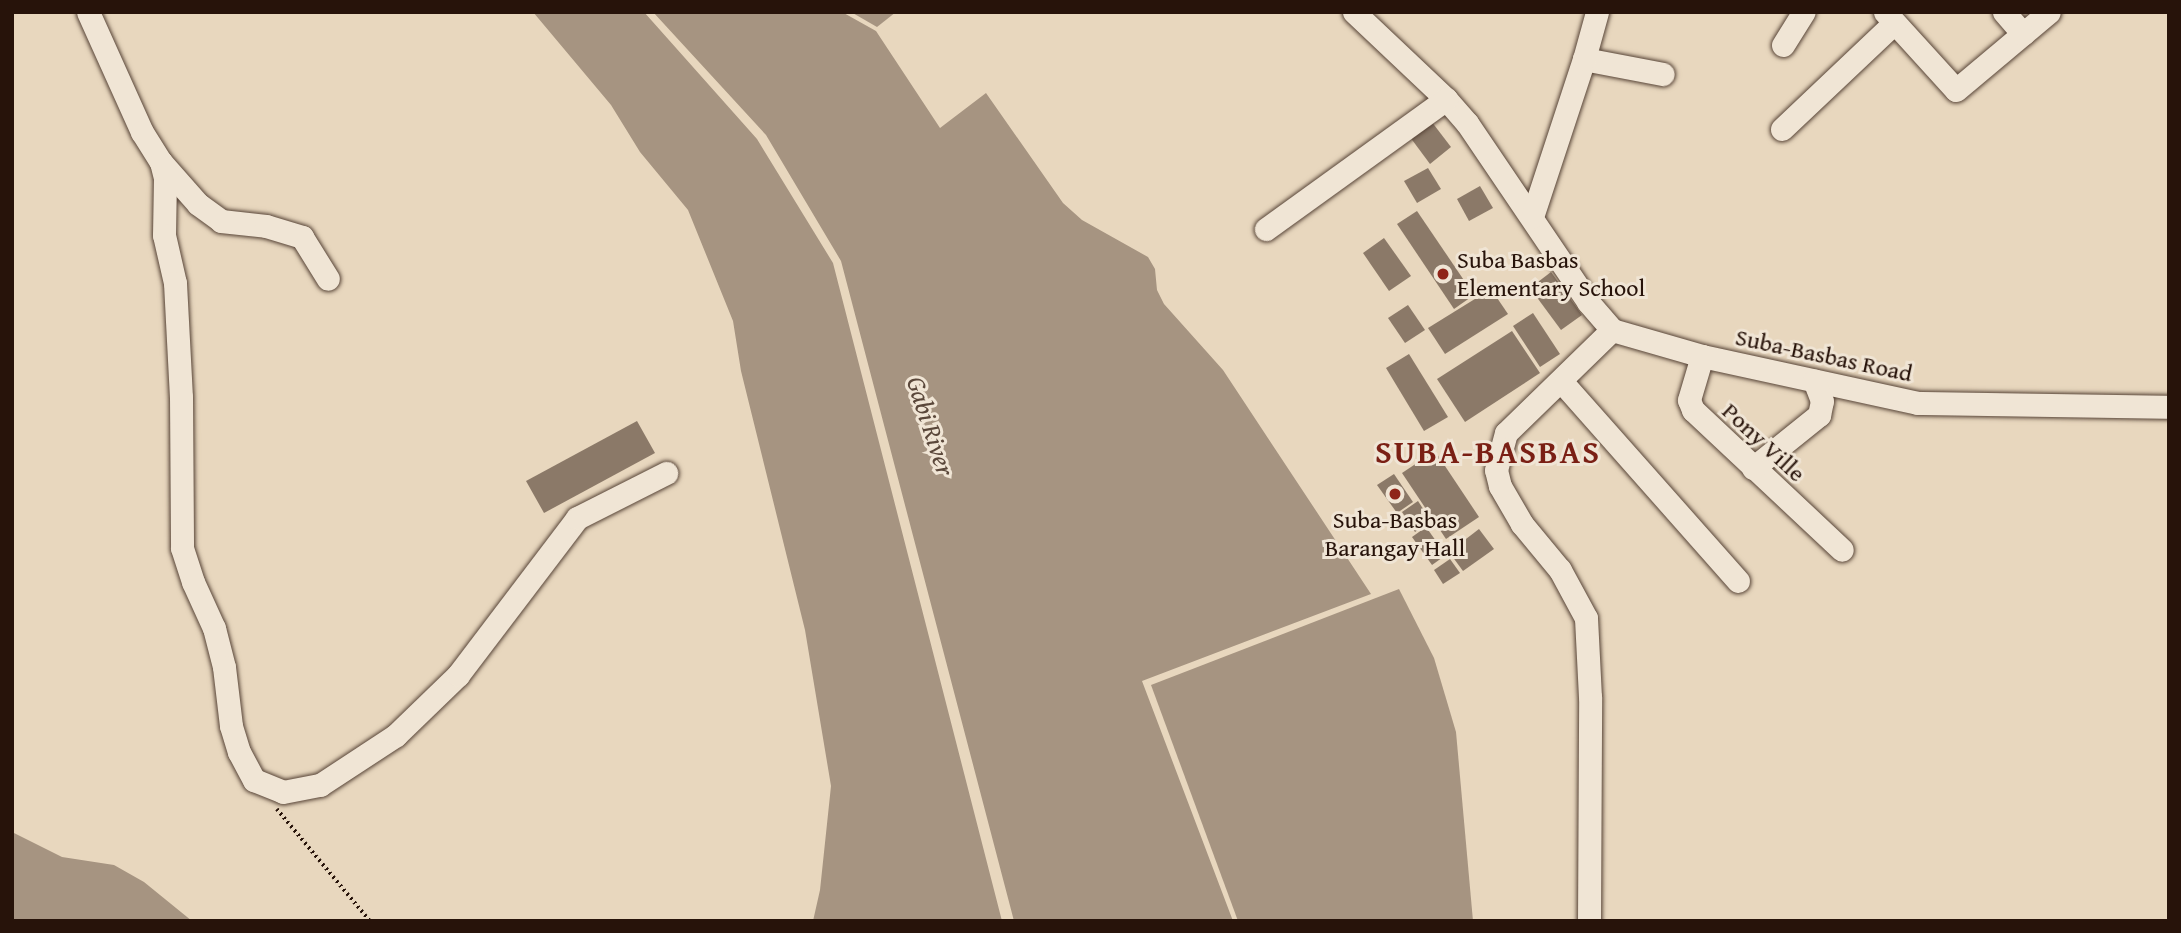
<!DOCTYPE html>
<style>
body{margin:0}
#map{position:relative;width:2181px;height:933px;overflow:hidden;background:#e8d7be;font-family:"Gentium Book Plus",serif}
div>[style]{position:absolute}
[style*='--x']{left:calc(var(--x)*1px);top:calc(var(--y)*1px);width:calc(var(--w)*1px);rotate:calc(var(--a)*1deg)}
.water>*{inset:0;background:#a69481}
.building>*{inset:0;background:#8b7968}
.path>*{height:3.5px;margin-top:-1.75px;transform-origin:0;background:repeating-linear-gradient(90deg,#27130a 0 2px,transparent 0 5.5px)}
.roads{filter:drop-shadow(0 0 2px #574437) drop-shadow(0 0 2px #574437)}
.minor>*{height:23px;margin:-11.5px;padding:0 11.5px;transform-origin:11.5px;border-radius:11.5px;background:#f0e5d5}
.dots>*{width:19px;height:19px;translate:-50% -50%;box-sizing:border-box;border:4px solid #f0e5d5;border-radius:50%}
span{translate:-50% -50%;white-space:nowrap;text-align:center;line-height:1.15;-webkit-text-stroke:6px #f0e5d5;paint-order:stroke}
.poi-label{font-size:24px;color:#27130a}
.left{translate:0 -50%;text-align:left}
.street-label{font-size:24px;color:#27130a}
.water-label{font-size:26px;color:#5a473a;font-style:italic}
.district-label{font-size:32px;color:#7a1f14;font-weight:700;letter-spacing:2px}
.frame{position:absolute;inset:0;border:14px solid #27130a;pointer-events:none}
</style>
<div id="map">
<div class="water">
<div style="clip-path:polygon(533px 12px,644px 12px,757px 139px,833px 263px,1002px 921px,813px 921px,820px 890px,831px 786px,805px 630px,741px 371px,733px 321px,688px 210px,640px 152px,611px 105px)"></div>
<div style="clip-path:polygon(653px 12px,842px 12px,876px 31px,940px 128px,986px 93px,1063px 203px,1082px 220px,1148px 257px,1155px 269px,1157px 290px,1164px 304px,1223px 370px,1371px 594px,1142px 681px,1233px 921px,1014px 921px,841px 261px,766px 135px)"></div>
<div style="clip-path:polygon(851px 12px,896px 12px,877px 27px)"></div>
<div style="clip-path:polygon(1399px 589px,1434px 658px,1456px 732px,1473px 921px,1238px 921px,1151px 685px)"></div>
<div style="clip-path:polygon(12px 832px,62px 857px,114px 865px,144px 882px,192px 921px,12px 921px)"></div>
</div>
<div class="building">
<div style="clip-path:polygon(1428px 117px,1451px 147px,1430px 164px,1407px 133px)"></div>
<div style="clip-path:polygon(1428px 168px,1441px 189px,1417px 203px,1404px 181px)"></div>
<div style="clip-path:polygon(1480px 186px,1493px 208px,1469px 221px,1457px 199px)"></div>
<div style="clip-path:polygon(1417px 211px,1474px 295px,1454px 309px,1397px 224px)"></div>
<div style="clip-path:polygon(1384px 238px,1411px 276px,1389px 291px,1363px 253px)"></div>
<div style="clip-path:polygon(1551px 272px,1582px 315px,1561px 330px,1530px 288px)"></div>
<div style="clip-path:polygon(1491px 289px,1508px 314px,1445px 354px,1428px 328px)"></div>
<div style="clip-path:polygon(1408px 305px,1425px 330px,1405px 343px,1388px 318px)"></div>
<div style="clip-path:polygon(1533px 313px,1560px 354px,1540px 367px,1513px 326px)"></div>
<div style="clip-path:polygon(1512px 331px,1540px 373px,1465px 422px,1437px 379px)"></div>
<div style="clip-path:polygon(1409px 354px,1448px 417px,1424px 431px,1386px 368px)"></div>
<div style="clip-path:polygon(637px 421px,655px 453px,544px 513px,526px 481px)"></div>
<div style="clip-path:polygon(1435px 451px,1479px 517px,1446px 539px,1402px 473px)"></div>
<div style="clip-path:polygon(1394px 474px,1413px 502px,1397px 513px,1377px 485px)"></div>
<div style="clip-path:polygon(1418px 501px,1431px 521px,1415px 532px,1402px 512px)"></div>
<div style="clip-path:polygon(1426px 527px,1446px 555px,1432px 565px,1412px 537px)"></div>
<div style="clip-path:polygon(1479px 529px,1494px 549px,1463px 571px,1449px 552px)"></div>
<div style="clip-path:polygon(1450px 559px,1460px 573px,1443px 584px,1434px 570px)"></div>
</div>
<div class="path">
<div style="--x:277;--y:809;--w:146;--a:50.3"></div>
</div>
<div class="roads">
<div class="minor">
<div style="--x:88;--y:12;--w:132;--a:65.8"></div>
<div style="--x:142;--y:132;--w:36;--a:58"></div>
<div style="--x:161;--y:162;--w:16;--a:76"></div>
<div style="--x:165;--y:178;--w:57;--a:91"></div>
<div style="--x:164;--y:235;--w:49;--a:77.1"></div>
<div style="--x:175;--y:283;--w:114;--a:87"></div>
<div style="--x:181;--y:397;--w:151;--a:89.6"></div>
<div style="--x:182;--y:548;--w:36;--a:72"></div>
<div style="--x:193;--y:582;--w:51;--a:65.5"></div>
<div style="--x:214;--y:628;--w:40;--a:75.6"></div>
<div style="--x:224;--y:667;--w:59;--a:83.2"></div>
<div style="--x:231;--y:726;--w:27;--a:73"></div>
<div style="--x:239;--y:752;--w:32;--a:62"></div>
<div style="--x:254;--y:780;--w:31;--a:22"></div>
<div style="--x:283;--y:792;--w:38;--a:-11"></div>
<div style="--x:320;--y:785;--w:91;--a:-33.3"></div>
<div style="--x:396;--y:735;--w:86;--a:-44.1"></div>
<div style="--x:458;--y:675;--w:197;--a:-52.8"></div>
<div style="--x:577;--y:518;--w:100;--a:-26.8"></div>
<div style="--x:1354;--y:12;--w:127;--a:43.4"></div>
<div style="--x:1446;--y:99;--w:32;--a:49"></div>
<div style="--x:1467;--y:123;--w:216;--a:55.9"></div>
<div style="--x:1588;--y:302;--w:37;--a:49"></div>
<div style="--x:1612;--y:330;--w:94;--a:16.1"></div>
<div style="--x:1702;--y:356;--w:221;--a:12.3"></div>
<div style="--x:1918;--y:403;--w:251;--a:0.9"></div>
<div style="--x:1885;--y:12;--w:105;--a:47.7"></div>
<div style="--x:1956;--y:90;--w:121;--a:-40"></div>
<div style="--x:2004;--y:12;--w:29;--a:49"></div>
<div style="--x:1783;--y:45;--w:39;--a:-58"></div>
<div style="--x:1584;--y:59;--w:80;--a:10.8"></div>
<div style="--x:1782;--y:129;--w:154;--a:-43.4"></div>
<div style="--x:161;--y:162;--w:56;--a:48.6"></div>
<div style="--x:198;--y:204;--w:29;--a:36"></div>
<div style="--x:221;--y:221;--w:45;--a:6.3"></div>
<div style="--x:266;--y:226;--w:38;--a:17"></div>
<div style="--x:302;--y:237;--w:49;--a:58.2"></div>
<div style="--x:1532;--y:217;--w:166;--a:-71.8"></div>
<div style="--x:1584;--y:59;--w:49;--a:-74.5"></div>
<div style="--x:1266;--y:229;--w:222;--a:-35.8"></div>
<div style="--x:1702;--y:356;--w:46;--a:106.5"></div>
<div style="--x:1689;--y:400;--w:11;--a:68"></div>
<div style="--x:1693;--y:410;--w:204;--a:43.2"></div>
<div style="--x:1561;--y:381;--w:267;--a:48.5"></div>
<div style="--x:1753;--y:468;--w:85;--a:-38.8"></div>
<div style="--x:1819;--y:415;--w:14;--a:-78"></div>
<div style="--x:1822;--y:401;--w:22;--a:-111"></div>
<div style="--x:1589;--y:921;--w:224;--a:-89.7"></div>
<div style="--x:1590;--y:697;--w:79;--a:-92.9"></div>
<div style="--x:1586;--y:618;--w:55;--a:-118.4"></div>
<div style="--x:1560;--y:570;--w:60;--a:-129.6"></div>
<div style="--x:1522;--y:524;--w:44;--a:-120.1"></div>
<div style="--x:1500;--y:486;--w:16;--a:-104"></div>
<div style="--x:1496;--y:470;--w:38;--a:-75"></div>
<div style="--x:1506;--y:433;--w:148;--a:-44.2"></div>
</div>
</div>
<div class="dots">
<div style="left:1443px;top:274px;background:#8f2418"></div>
<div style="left:1395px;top:494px;background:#8f2418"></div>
</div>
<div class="poi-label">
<span class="left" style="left:1457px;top:274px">Suba Basbas<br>Elementary School</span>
<span style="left:1395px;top:534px">Suba-Basbas<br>Barangay Hall</span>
</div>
<div class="street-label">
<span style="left:1824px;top:355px;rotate:12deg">Suba-Basbas Road</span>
<span style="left:1764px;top:442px;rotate:43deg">Pony Ville</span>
</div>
<div class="water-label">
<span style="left:931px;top:426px;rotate:72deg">Gabi River</span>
</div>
<div class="district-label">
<span style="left:1488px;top:452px">SUBA-BASBAS</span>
</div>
<div class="frame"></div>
</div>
